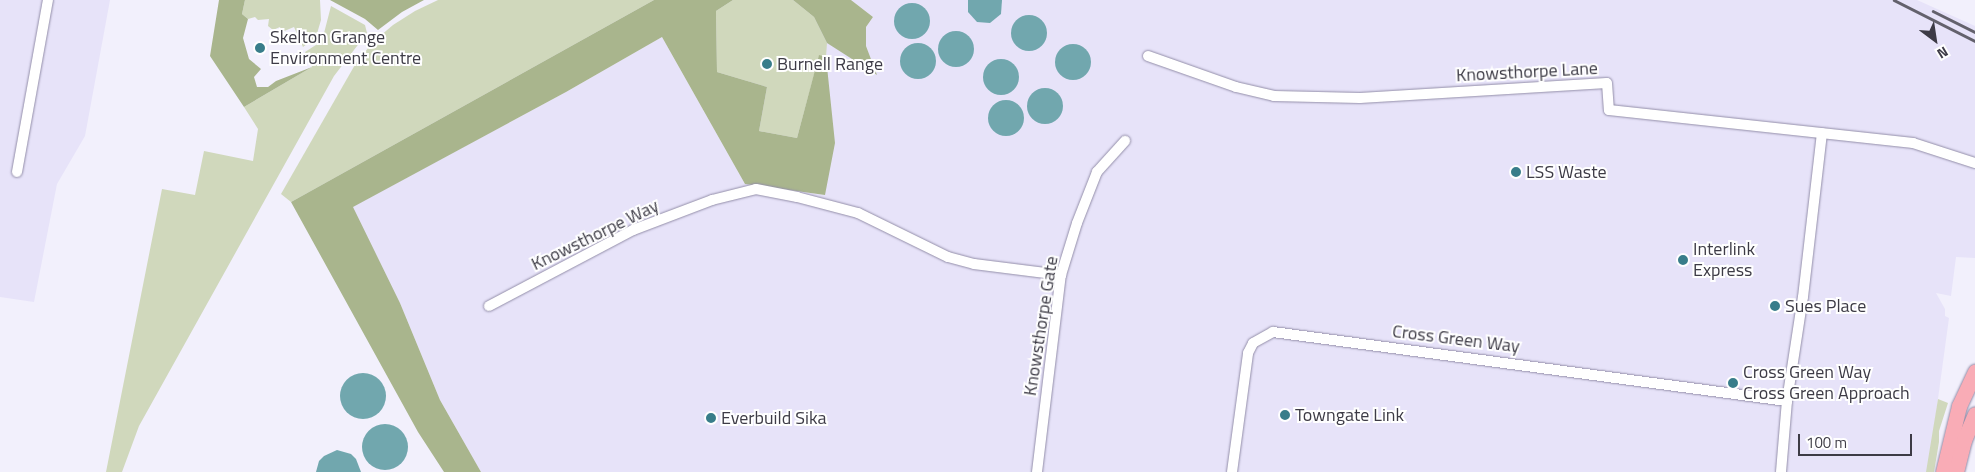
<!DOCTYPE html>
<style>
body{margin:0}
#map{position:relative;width:1975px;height:472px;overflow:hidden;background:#f2f0fc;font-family:"Titillium Web",sans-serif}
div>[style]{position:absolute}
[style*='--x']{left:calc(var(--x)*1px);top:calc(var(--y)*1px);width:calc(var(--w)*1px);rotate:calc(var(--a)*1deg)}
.built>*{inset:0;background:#e7e3f9}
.green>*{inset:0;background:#d0d8bc}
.forest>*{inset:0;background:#a9b58d}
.water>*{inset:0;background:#71a7ae}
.round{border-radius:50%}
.roads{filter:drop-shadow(0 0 1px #938ea9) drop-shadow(0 0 1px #938ea9)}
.minor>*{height:10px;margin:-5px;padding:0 5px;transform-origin:5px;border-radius:5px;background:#fff}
.highway>*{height:15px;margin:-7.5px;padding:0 7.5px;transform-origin:7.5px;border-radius:7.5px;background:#f9acb6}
.rail>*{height:2.5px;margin:-1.25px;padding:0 1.25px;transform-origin:1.25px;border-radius:1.25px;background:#63616c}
.dots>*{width:14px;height:14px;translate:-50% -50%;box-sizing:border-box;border:2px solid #fff;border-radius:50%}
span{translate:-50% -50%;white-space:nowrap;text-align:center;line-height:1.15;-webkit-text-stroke:4px #fff;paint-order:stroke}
.poi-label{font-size:18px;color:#3d3b46}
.left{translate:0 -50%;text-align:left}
.street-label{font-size:18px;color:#3d3b46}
.north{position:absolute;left:1910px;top:15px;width:50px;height:50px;-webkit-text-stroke:4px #fff;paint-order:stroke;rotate:149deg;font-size:14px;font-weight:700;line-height:20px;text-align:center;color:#3d3b46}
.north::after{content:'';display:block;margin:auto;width:18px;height:22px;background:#3d3b46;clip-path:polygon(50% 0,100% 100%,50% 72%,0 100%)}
.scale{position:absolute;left:1798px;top:434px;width:114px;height:22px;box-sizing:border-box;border:2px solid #3d3b46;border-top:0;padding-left:6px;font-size:15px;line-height:18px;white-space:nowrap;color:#3d3b46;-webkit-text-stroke:4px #fff;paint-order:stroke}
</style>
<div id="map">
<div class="built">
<div style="clip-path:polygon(0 0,110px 0,85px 136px,57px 184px,34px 302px,0 297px)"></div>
<div style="clip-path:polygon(733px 0,793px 0,876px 74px,866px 46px,866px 27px,873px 17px,851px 0,1917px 0,1975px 26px,1975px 258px,1956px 257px,1951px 296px,1936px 293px,1945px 309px,1945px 316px,1949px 318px,1928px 472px,481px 472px,440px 400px,400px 303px,352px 207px,566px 92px,662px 37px,745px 184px,825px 195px,826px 57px,819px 56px,759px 131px)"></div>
</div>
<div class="green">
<div style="clip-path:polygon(245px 0,320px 0,321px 20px,316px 37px,303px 47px,294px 27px,282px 32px,280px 27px,273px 30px,268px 26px,269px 19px,258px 20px,255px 17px,248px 19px,242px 14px)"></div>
<div style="clip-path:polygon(438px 0,654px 0,291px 202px,281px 194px,356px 63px,373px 42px,393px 25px,415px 11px)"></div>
<div style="clip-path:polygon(733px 0,793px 0,814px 17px,827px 43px,826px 57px,819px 56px,797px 138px,759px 131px,767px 87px,717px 72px,716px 11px)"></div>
<div style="clip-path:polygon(331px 6px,365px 25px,367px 33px,334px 76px,139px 426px,122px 472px,106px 472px,162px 189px,195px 195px,204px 151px,253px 161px,258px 129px,244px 107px,312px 67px,305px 52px,319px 43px,323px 37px)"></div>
<div style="clip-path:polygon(1938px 399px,1948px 403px,1939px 431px,1939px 442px,1934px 472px,1926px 472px)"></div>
</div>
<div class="forest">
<div style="clip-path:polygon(219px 0,245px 0,242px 14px,248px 19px,243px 38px,249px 59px,261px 69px,254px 77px,257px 87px,268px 87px,276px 81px,312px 67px,244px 107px,210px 56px)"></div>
<div style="clip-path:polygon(330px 0,424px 0,402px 12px,378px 30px,365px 19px)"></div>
<div style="clip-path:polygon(654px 0,733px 0,716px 11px,717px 72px,767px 87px,759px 131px,797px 138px,819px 55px,826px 57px,835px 143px,825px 195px,745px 184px,662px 37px,566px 92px,353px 207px,400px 303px,440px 400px,481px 472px,444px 472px,418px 432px,291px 202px)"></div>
<div style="clip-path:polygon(793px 0,851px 0,873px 17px,866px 27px,866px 46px,877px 75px,827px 43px,814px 17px)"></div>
</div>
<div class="water">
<div style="clip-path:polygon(968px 0,1002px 0,1001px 14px,990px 23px,977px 22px,968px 12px)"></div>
<div class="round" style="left:894px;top:3px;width:36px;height:36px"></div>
<div class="round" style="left:1011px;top:15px;width:36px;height:36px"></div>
<div class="round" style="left:938px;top:31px;width:36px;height:36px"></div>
<div class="round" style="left:900px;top:43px;width:36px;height:36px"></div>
<div class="round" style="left:1055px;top:44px;width:36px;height:36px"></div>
<div class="round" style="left:983px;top:59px;width:36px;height:36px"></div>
<div class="round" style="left:1027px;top:88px;width:36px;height:36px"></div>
<div class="round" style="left:988px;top:100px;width:36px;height:36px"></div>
<div class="round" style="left:340px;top:373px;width:46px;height:46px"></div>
<div class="round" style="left:362px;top:424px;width:46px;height:46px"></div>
<div style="clip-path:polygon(337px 450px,351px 454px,356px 459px,361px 472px,316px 472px,319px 461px,324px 456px)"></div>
</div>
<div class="roads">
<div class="minor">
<div style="--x:1148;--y:56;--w:93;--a:19.4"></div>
<div style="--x:1236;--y:87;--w:39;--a:13"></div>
<div style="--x:1274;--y:96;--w:86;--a:1.3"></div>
<div style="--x:1360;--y:98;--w:247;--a:-3.5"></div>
<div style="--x:1607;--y:83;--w:27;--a:86"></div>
<div style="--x:1609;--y:110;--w:306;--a:6.2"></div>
<div style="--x:1913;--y:143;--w:65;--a:17.9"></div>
<div style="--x:17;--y:172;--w:175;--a:-79.8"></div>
<div style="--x:489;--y:306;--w:163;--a:-27.8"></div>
<div style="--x:633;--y:230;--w:85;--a:-20.8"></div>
<div style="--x:712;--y:200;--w:45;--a:-14"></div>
<div style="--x:756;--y:189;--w:42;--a:11"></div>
<div style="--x:797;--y:197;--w:63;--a:14.7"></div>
<div style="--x:858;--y:213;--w:100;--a:26.1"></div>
<div style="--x:948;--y:257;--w:27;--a:15"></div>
<div style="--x:974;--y:264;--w:88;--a:7.2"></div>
<div style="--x:1037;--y:472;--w:198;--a:-83.1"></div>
<div style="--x:1061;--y:275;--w:54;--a:-72.9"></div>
<div style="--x:1077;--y:223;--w:55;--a:-68.6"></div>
<div style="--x:1097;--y:172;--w:42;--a:-47.9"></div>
<div style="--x:1232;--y:472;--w:120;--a:-82.3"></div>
<div style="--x:1248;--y:353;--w:11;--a:-63"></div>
<div style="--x:1253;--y:343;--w:23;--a:-29"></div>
<div style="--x:1273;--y:332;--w:519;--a:7.65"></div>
<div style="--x:1781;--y:472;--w:71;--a:-85.2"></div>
<div style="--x:1787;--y:401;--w:105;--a:-81.3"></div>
<div style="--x:1803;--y:297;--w:165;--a:-83.4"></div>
</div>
<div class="highway">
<div style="--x:1943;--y:472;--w:68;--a:-76.4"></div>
<div style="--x:1959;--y:406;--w:38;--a:-65"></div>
<div style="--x:1956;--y:472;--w:33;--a:-76"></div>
<div style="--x:1964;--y:440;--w:28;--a:-67"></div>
</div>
</div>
<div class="rail">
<div style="--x:1894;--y:0;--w:91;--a:26.8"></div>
<div style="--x:1933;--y:11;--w:47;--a:26.6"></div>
</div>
<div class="dots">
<div style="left:260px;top:48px;background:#387d8a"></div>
<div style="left:767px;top:64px;background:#387d8a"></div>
<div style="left:1516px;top:172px;background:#387d8a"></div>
<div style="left:1683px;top:260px;background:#387d8a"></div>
<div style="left:1775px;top:306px;background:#387d8a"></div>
<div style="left:1733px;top:383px;background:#387d8a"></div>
<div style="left:1285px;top:415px;background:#387d8a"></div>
<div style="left:711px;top:418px;background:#387d8a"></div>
</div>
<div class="poi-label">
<span class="left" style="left:270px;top:48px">Skelton Grange<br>Environment Centre</span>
<span class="left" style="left:777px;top:64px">Burnell Range</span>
<span class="left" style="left:1526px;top:172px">LSS Waste</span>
<span class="left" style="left:1693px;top:260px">Interlink<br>Express</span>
<span class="left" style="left:1785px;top:306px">Sues Place</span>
<span class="left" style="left:1743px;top:383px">Cross Green Way<br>Cross Green Approach</span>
<span class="left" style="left:1295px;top:415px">Towngate Link</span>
<span class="left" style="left:721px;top:418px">Everbuild Sika</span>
</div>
<div class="street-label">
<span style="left:1527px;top:72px;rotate:-3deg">Knowsthorpe Lane</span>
<span style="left:595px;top:235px;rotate:-26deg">Knowsthorpe Way</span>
<span style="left:1041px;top:326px;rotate:-81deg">Knowsthorpe Gate</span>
<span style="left:1456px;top:339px;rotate:7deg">Cross Green Way</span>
</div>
<div class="north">N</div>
<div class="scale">100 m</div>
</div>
